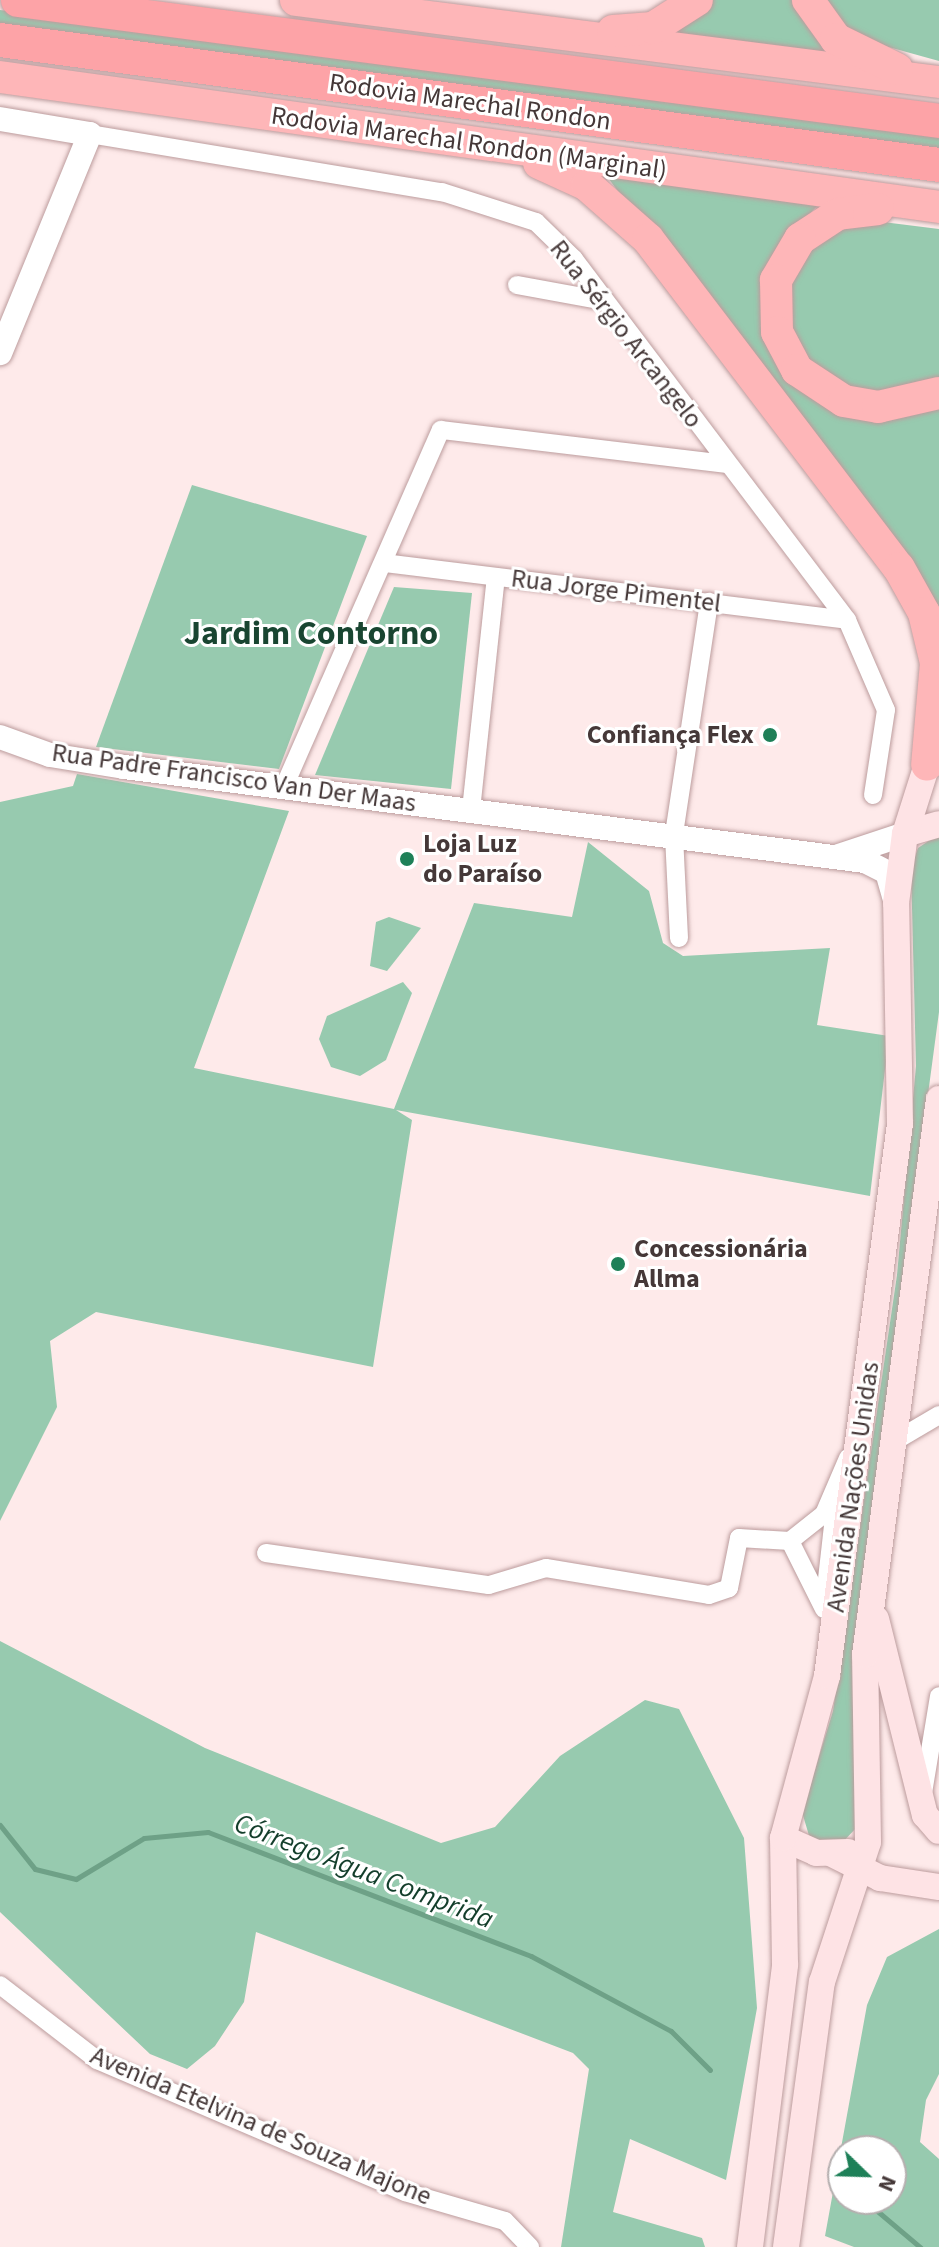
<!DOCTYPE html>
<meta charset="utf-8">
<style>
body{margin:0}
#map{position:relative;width:939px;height:2247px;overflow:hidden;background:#feeaea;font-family:"Source Sans 3",sans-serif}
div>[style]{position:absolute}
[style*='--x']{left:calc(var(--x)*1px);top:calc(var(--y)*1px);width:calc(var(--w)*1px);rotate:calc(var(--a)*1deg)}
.green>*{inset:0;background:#97caaf}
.stream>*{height:5px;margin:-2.5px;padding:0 2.5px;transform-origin:2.5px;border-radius:2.5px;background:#6ea187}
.roads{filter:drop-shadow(0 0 2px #bc9c9d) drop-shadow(0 0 2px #bc9c9d)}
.minor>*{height:18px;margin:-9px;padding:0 9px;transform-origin:9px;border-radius:9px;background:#fff}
.tertiary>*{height:24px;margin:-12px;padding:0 12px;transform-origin:12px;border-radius:12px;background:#fff}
.secondary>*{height:26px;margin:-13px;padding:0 13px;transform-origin:13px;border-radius:13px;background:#fee3e5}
.trunk>*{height:32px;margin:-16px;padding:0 16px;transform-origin:16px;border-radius:16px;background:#feb6b8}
.motorway>*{height:34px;margin:-17px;padding:0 17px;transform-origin:17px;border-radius:17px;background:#fda3a7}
.dots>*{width:22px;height:22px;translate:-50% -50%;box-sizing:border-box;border:4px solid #fff;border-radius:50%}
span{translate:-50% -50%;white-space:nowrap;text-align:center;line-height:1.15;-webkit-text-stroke:6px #fff;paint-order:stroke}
.street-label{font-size:26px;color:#453838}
.poi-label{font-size:26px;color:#453838;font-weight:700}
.right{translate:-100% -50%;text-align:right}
.left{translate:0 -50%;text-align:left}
.water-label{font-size:28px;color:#133e2b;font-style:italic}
.district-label{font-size:34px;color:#194531;font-weight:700}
.north{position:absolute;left:827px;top:2135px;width:80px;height:80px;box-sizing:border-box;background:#fff;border:2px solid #b5afaf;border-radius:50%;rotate:113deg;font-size:22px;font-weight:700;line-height:32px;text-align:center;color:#453838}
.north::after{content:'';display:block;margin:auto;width:28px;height:36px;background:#1e8058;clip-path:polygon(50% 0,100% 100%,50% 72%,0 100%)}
</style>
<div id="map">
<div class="green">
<div style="clip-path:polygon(708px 0,798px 0,843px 60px,665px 37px)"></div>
<div style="clip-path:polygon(817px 0,939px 0,939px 61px,856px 38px)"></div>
<div style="clip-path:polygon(0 10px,939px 132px,939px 152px,0 30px)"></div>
<div style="clip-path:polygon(606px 175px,820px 203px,779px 246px,797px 387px,939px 405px,939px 629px)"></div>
<div style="clip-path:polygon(875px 221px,939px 229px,939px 382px,895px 398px,826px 383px,785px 332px,781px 299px,820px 236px)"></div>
<div style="clip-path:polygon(192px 485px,367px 536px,279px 769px,96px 747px)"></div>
<div style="clip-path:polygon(394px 587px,472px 593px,451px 789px,315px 775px)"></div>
<div style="clip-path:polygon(77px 774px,289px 811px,194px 1068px,394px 1109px,474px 903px,572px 917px,588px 842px,649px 891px,663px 943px,683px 956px,830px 948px,817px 1025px,889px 1036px,870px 1196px,396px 1110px,412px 1120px,373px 1367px,96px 1312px,50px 1341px,57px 1407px,0 1521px,0 802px,73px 786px)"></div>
<div style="clip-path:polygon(939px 834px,939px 1012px,854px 1648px,858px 1826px,839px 1846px,810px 1839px,802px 1812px,833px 1711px,897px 1275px,916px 1066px,911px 868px,918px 848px)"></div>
<div style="clip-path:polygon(389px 917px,421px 928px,387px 971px,370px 966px,376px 922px)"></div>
<div style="clip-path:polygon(403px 982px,412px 993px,386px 1060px,360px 1076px,331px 1067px,319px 1039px,327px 1016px)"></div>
<div style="clip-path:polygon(0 1641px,205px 1748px,441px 1843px,495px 1827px,560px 1756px,645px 1700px,679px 1709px,744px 1838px,757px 2008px,726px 2180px,630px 2139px,613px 2212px,702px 2238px,705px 2247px,561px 2247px,589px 2069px,573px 2053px,256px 1932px,244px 2002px,215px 2046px,187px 2069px,150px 2054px,0 1912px)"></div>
<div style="clip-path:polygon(evenodd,939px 1929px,939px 2074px,926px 2100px,920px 2142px,939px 2159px,939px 2247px,854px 2247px,825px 2236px,867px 2005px,887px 1957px,939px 1929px,891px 2151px,891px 2199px,843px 2199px,843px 2151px,891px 2151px)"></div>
</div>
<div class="stream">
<div style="--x:0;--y:1825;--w:56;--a:51.5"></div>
<div style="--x:35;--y:1869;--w:42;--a:13.7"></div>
<div style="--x:76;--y:1879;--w:79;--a:-31.1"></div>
<div style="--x:144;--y:1838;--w:64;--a:-5.4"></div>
<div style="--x:208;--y:1832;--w:346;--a:21"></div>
<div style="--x:531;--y:1956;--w:159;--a:28.2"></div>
<div style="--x:671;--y:2031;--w:55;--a:45"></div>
<div style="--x:863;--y:2199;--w:75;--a:40.1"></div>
</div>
<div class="roads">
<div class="minor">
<div style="--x:90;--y:134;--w:357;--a:9.4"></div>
<div style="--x:442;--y:192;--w:99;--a:17.7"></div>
<div style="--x:536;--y:222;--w:53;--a:44.2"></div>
<div style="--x:574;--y:259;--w:453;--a:52.9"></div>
<div style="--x:847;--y:620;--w:98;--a:66.6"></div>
<div style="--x:886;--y:710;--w:86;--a:98.7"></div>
<div style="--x:517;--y:285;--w:89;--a:10.3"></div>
<div style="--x:384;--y:563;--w:466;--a:7"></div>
<div style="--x:284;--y:787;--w:390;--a:-66.3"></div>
<div style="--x:441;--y:430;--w:288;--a:6.8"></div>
<div style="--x:471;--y:810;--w:234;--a:-83.9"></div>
<div style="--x:679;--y:938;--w:104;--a:-92.8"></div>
<div style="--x:674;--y:834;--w:235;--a:-81.4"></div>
<div style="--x:890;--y:1444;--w:57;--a:-30.6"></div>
<div style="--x:266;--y:1553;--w:225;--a:8.2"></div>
<div style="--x:489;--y:1585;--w:59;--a:-16.6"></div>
<div style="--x:546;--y:1568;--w:165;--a:9.4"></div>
<div style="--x:709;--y:1595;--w:21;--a:-19"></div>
<div style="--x:729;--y:1588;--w:51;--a:-78.7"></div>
<div style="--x:739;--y:1538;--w:51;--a:3.4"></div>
<div style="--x:825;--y:1597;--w:99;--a:-83.6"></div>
<div style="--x:824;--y:1609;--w:76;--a:-116.6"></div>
<div style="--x:790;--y:1541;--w:43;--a:-38.5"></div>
<div style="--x:824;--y:1514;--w:61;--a:-66.8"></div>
<div style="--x:923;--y:1793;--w:98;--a:-80.6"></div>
<div style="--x:0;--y:1985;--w:123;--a:37.7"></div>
<div style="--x:97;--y:2060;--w:335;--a:23.2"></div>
<div style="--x:405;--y:2192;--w:104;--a:16.2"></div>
<div style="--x:505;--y:2221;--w:36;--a:46"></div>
</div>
<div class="tertiary">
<div style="--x:0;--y:119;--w:91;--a:9.5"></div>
<div style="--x:90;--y:134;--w:237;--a:112.3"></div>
<div style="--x:0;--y:737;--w:53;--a:19.8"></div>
<div style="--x:50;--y:755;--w:75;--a:9.2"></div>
<div style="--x:124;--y:767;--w:747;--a:7.23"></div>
<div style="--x:865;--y:861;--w:25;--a:27"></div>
<div style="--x:887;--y:872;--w:32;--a:74"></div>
<div style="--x:839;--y:856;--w:70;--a:-18.4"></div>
</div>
<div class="secondary">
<div style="--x:905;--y:834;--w:35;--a:-16"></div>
<div style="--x:876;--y:1619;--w:202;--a:76"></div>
<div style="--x:925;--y:1815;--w:21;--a:49"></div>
<div style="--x:783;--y:1838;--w:36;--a:24"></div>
<div style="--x:816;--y:1853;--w:32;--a:-2"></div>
<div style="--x:832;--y:1854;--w:54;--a:26.6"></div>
<div style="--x:880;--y:1878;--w:60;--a:8.7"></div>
<div style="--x:750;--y:2247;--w:285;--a:-82.9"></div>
<div style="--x:785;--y:1964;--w:126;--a:-90.9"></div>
<div style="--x:783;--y:1838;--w:168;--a:-74.8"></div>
<div style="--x:827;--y:1676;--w:557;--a:-82.47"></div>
<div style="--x:900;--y:1124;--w:221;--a:-91"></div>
<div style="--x:896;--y:903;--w:70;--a:-82.6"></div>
<div style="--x:905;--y:834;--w:89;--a:-72.4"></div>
<div style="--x:786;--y:2247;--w:267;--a:-82.3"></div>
<div style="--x:822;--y:1982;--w:147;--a:-71.8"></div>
<div style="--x:868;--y:1842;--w:187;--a:-90.9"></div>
<div style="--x:865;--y:1655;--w:561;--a:-82.42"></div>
</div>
<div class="trunk">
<div style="--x:296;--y:0;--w:648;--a:7.27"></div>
<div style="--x:808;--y:0;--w:48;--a:54.3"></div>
<div style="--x:836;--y:39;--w:68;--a:26.2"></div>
<div style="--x:613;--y:31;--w:40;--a:-4.3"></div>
<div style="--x:653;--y:28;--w:52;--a:-32.5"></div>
<div style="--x:0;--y:77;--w:948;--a:7.88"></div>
<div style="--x:539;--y:163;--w:53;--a:24.6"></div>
<div style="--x:587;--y:185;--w:81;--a:41.5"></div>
<div style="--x:648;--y:239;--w:414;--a:52.7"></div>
<div style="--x:899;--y:568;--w:51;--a:60.9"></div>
<div style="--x:924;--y:613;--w:51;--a:76.5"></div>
<div style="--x:936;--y:663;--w:102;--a:95"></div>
<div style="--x:878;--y:209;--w:40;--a:172.9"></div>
<div style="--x:838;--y:214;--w:45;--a:146.7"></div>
<div style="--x:800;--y:239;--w:48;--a:120.3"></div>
<div style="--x:776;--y:280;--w:52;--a:88.9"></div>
<div style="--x:777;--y:332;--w:43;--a:62.2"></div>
<div style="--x:797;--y:370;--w:56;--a:33.4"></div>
<div style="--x:844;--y:401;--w:35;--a:10"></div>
<div style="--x:878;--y:407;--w:63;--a:-12.9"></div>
</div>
<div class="motorway">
<div style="--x:18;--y:0;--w:929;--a:7.48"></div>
<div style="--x:0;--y:40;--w:947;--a:7.58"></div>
</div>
</div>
<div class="dots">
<div style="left:770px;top:735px;background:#1e8058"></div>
<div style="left:407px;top:859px;background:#1e8058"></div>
<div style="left:618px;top:1264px;background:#1e8058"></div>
</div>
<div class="street-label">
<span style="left:470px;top:102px;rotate:8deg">Rodovia Marechal Rondon</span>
<span style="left:469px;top:143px;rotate:8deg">Rodovia Marechal Rondon (Marginal)</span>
<span style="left:626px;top:334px;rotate:52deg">Rua Sérgio Arcangelo</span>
<span style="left:616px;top:591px;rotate:7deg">Rua Jorge Pimentel</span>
<span style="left:234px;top:778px;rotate:8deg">Rua Padre Francisco Van Der Maas</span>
<span style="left:853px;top:1487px;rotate:-82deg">Avenida Nações Unidas</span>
<span style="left:261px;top:2126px;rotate:23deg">Avenida Etelvina de Souza Majone</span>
</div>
<div class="poi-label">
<span class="right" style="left:754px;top:735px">Confiança Flex</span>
<span class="left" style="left:423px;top:859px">Loja Luz<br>do Paraíso</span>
<span class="left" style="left:634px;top:1264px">Concessionária<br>Allma</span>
</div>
<div class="water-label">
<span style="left:364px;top:1871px;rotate:21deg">Córrego Água Comprida</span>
</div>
<div class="district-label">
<span style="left:311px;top:634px">Jardim Contorno</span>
</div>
<div class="north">N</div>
</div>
